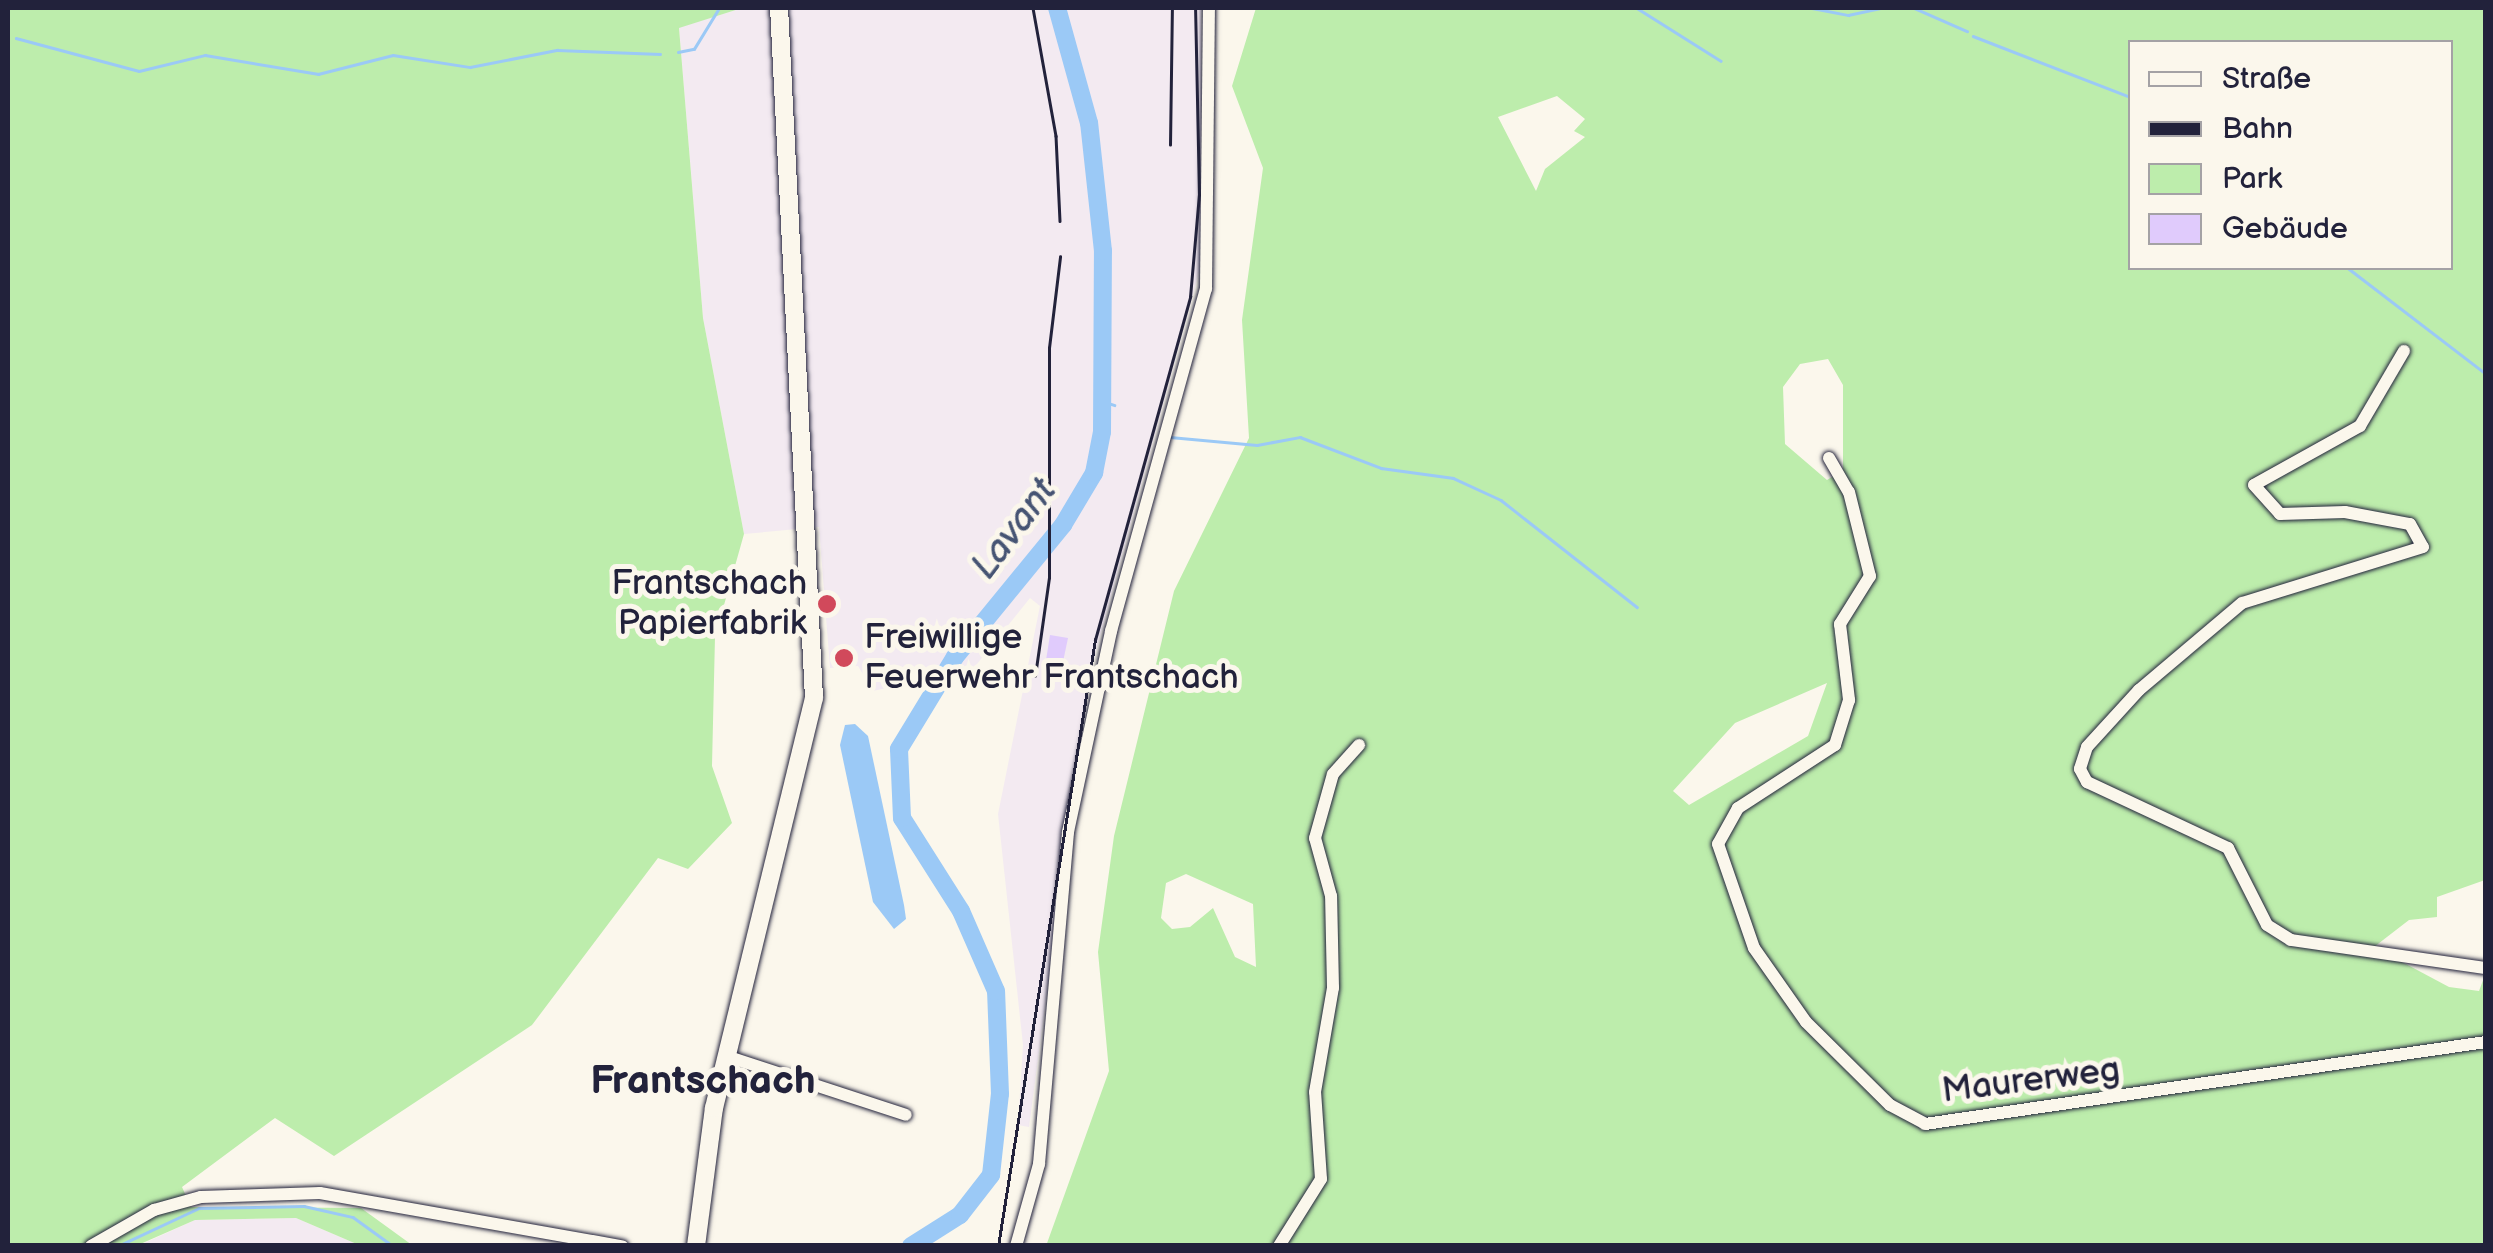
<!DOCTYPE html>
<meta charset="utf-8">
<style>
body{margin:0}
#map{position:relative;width:2493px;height:1253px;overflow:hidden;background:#fbf7ec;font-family:"Balsamiq Sans",sans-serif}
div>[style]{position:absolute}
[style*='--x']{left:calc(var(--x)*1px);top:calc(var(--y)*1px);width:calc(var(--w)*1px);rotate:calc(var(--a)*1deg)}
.built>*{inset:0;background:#f3eaf1}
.green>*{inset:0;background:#bdedac}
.water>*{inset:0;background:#9bc9f6}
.stream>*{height:2.5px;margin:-1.25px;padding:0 1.25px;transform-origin:1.25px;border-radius:1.25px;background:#9bc9f6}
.river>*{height:18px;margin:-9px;padding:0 9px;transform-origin:9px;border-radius:9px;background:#9bc9f6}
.building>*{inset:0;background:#e0cbfc}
.roads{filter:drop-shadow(0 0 2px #22223b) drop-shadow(0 0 2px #22223b)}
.minor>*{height:12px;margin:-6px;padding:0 6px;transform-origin:6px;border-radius:6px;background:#fbf7ec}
.major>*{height:18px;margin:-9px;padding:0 9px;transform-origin:9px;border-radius:9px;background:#fbf7ec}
.rail>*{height:2.5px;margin:-1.25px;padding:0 1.25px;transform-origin:1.25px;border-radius:1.25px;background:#22223b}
.dots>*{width:28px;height:28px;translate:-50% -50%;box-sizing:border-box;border:5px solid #fbf7ec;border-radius:50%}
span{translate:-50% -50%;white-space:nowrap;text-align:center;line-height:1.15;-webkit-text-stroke:10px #fbf7ec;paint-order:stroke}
.poi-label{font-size:35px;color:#22223b}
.right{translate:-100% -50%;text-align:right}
.left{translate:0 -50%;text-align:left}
.street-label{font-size:35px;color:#22223b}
.water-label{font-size:38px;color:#465473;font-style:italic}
.quarter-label{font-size:40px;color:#22223b;font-weight:700}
.frame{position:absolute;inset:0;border:10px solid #22223b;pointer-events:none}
.legend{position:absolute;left:2128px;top:40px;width:325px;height:230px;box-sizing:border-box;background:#fbf7ec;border:2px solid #a4a2a5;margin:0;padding:12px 18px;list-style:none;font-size:30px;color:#22223b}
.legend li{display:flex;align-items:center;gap:20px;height:50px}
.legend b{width:50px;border:2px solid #a4a2a5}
</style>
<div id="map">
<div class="built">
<div style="clip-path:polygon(743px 8px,1201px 8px,1201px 265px,1088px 681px,1029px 1127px,1018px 1125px,1023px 1045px,998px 814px,1040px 606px,1030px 598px,973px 669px,873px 691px,858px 666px,830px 668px,819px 527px,744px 534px,703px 318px,679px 27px)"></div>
<div style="clip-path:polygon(296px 1218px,359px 1245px,138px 1246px,195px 1220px)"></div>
</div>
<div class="green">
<div style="clip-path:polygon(8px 8px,742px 8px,679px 28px,703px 318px,744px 534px,715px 637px,712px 766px,732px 823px,688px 869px,658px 858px,532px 1025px,334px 1156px,275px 1118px,182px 1187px,191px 1207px,361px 1208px,412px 1245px,359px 1245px,296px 1218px,195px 1220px,138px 1245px,8px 1245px)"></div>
<div style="clip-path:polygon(evenodd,1256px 8px,2485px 8px,2485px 880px,2437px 897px,2437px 917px,2409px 920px,2374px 947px,2449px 987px,2479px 991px,2485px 975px,2485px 1245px,1046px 1246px,1109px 1071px,1098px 952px,1114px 836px,1174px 591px,1249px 438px,1242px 320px,1263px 168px,1232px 86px,1256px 8px,2130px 42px,2450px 42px,2450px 268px,2130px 268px,2130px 42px,1256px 8px,1557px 96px,1585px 119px,1574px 131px,1585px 137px,1545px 169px,1536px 191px,1498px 117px,1557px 96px,1256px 8px,1828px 359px,1843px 385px,1843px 470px,1827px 480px,1785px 444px,1783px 387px,1800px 364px,1828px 359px,1256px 8px,1827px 683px,1808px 736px,1689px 805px,1673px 791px,1735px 723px,1827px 683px,1256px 8px,1186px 874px,1253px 904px,1256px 967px,1235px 957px,1213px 908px,1190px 927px,1172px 929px,1161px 918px,1166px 883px,1186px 874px)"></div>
</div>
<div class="water">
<div style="clip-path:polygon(855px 724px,868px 736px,904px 905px,906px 919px,894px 929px,873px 902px,840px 745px,845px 725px)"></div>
</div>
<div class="stream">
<div style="--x:1637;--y:8;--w:99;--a:32.2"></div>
<div style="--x:1812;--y:8;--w:37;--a:11"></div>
<div style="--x:1848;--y:15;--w:35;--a:-12"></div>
<div style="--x:1914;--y:8;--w:58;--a:23.5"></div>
<div style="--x:1973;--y:36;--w:168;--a:21.2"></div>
<div style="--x:16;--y:38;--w:127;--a:15"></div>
<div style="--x:139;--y:71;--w:68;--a:-13.6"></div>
<div style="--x:205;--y:55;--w:115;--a:9.5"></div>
<div style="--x:318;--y:74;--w:77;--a:-14.2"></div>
<div style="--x:393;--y:55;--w:78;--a:8.9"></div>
<div style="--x:470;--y:67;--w:89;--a:-11.1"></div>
<div style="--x:557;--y:50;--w:103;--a:2.2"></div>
<div style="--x:678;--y:52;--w:16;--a:-11"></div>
<div style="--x:694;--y:49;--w:48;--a:-58.6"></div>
<div style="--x:2348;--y:268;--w:174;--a:37.5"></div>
<div style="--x:1102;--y:401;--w:13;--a:18"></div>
<div style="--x:1170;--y:437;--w:87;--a:5.3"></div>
<div style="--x:1257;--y:445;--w:44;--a:-10.5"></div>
<div style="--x:1300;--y:437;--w:87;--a:20.9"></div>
<div style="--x:1381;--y:468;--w:73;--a:7.9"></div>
<div style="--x:1453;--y:478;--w:53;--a:24.6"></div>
<div style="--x:1501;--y:500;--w:173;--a:38.2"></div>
<div style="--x:118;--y:1246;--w:89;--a:-25.1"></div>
<div style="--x:199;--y:1208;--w:105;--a:-1.1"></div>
<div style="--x:304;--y:1206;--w:50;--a:12.7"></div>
<div style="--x:353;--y:1217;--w:49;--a:35.9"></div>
</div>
<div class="river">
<div style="--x:911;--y:1246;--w:58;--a:-32.3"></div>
<div style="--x:960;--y:1215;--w:51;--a:-52.2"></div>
<div style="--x:991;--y:1175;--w:81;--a:-83.7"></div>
<div style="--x:1000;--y:1094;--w:103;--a:-92.2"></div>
<div style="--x:996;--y:991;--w:87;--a:-113.6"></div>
<div style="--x:961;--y:911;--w:110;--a:-122.4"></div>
<div style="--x:902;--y:818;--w:69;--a:-92.5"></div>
<div style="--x:899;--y:749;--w:108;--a:-58.7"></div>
<div style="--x:955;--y:657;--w:171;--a:-50.7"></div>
<div style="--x:1063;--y:525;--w:61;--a:-59.2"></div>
<div style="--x:1094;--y:473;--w:42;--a:-79"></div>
<div style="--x:1102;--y:432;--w:181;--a:-89.7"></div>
<div style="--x:1103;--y:251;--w:129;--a:-96.2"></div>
<div style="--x:1089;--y:123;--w:119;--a:-105.5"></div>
</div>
<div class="building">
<div style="clip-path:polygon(1050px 635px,1068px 638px,1060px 676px,1044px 673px)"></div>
</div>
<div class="roads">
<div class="minor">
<div style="--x:2404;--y:351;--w:87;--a:120.4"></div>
<div style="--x:2360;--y:426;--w:121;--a:150.9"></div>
<div style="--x:2254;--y:485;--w:39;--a:48"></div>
<div style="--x:2280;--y:514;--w:65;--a:-1.8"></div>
<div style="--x:2345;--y:512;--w:66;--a:10.5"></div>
<div style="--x:2410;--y:524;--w:26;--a:61"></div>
<div style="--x:2423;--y:547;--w:189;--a:162.8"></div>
<div style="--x:2242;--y:603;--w:135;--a:139.8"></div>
<div style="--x:2139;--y:690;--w:77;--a:132.4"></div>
<div style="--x:2087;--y:747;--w:23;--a:108"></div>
<div style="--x:2080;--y:769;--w:15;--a:62"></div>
<div style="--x:2087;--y:782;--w:156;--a:25.1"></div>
<div style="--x:2228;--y:848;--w:86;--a:63.1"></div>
<div style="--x:2267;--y:925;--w:28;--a:32"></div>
<div style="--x:2291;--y:940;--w:197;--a:8.2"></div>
<div style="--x:1829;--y:458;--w:39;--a:60"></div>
<div style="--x:1849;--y:492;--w:87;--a:76"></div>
<div style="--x:1870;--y:576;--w:57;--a:122"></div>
<div style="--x:1840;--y:624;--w:77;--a:83.2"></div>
<div style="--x:1849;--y:700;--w:47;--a:107.3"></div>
<div style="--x:1835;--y:745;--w:116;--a:147"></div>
<div style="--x:1738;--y:808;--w:41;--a:119.1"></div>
<div style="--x:1718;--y:844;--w:110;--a:70.9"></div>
<div style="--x:1754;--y:948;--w:90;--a:54.9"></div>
<div style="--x:1806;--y:1022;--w:118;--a:44.7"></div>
<div style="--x:1890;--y:1105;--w:40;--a:28"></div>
<div style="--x:1925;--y:1124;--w:567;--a:-8.32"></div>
<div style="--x:726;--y:1056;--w:189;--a:18.1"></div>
<div style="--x:91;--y:1246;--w:73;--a:-29.7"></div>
<div style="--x:154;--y:1210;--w:49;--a:-15.5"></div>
<div style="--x:201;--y:1197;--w:119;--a:-1.9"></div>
<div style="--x:320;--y:1193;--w:307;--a:10"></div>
<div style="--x:1016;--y:1246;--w:85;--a:-74.3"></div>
<div style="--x:1039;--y:1164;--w:333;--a:-85"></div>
<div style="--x:1068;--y:832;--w:206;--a:-77.9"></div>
<div style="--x:1111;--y:631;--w:355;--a:-74.5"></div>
<div style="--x:1206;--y:289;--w:281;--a:-89.4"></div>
<div style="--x:1279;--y:1246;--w:79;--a:-57.9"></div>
<div style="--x:1321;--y:1179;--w:87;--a:-93.9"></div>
<div style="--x:1315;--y:1092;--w:106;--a:-80.2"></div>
<div style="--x:1333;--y:988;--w:92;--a:-91.2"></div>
<div style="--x:1331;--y:896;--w:60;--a:-105.4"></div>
<div style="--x:1315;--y:838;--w:66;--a:-74.3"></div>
<div style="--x:1333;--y:774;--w:39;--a:-48"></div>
</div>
<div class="major">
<div style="--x:696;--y:1246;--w:139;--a:-82.6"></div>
<div style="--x:714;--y:1108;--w:422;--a:-76.3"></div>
<div style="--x:814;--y:698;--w:691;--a:-92.9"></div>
</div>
</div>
<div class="rail">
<div style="--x:1033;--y:8;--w:130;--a:79.8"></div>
<div style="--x:1056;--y:136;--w:85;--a:87.3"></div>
<div style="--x:1170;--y:145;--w:137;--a:-89.2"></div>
<div style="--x:1035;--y:676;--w:99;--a:-81.9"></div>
<div style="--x:1049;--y:578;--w:230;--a:-90"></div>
<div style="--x:1049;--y:348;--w:92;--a:-83.1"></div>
<div style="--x:998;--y:1246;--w:614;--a:-80.91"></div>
<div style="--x:1095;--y:640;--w:356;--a:-74.5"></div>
<div style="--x:1190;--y:297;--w:102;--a:-85"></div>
<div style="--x:1199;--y:195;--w:187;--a:-91.2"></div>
</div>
<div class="dots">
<div style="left:827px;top:604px;background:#d1495b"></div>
<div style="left:844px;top:658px;background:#d1495b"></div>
</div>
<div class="poi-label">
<span class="right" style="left:807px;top:604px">Frantschach<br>Papierfabrik</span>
<span class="left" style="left:864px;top:658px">Freiwillige<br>Feuerwehr Frantschach</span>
</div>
<div class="street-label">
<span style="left:2031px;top:1081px;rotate:-7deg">Maurerweg</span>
</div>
<div class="water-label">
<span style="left:1014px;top:529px;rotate:-53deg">Lavant</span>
</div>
<div class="quarter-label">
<span style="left:703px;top:1081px">Frantschach</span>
</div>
<div class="frame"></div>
<ul class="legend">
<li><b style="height:12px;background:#fbf7ec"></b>Straße</li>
<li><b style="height:12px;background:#22223b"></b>Bahn</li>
<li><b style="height:28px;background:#bdedac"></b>Park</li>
<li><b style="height:28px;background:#e0cbfc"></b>Gebäude</li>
</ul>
</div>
